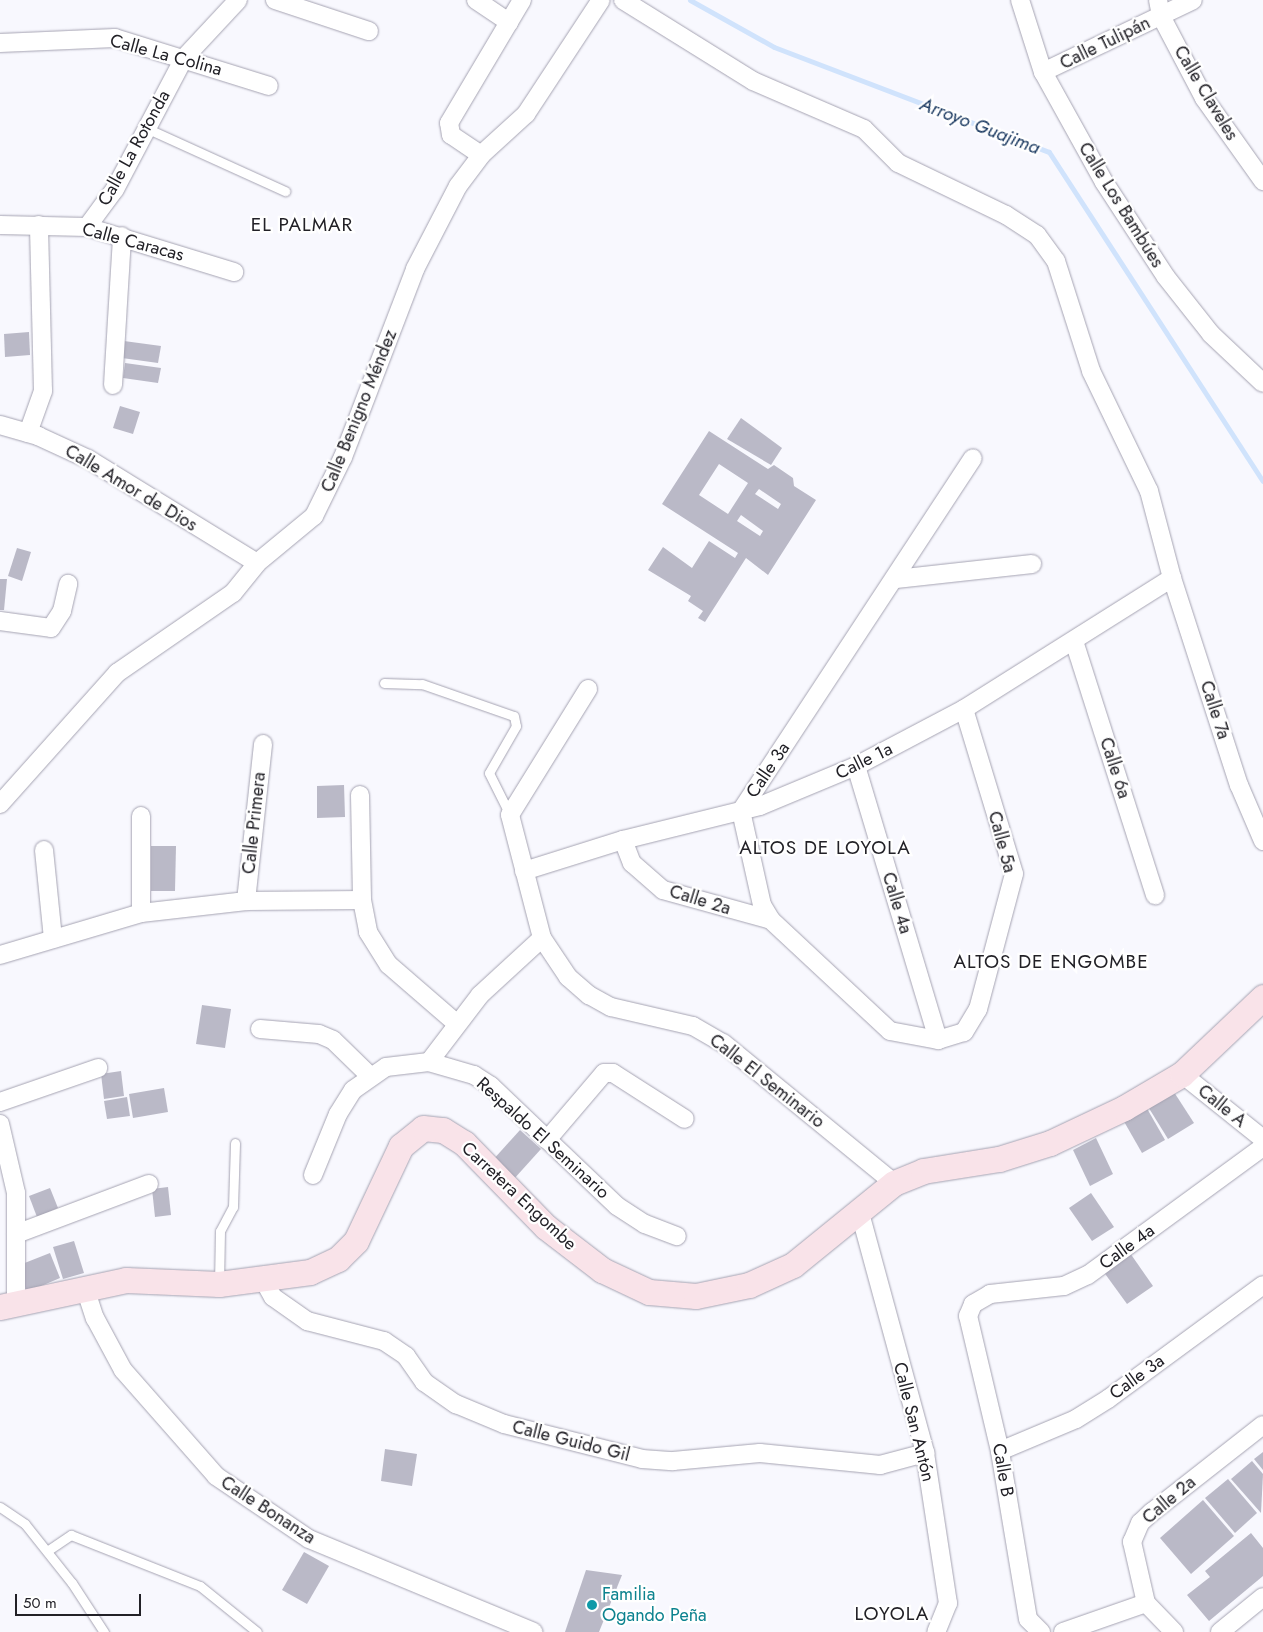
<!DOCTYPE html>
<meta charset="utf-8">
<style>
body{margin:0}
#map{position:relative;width:1263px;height:1632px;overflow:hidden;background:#f8f8fe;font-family:Jost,sans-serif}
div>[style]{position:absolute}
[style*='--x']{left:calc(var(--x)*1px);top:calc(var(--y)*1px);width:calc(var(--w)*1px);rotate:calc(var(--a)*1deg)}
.stream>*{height:5px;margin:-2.5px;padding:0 2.5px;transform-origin:2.5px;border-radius:2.5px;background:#d0e3fc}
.building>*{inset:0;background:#bab9c7}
.roads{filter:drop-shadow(0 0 1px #a5a3b2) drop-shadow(0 0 1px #a5a3b2)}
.lane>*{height:9px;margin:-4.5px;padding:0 4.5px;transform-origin:4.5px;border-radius:4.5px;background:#fff}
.street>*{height:18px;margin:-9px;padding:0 9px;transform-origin:9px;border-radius:9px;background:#fff}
.secondary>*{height:25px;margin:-12.5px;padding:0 12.5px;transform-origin:12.5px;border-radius:12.5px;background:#f9e3e9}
.dots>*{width:14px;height:14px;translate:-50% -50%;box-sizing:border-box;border:2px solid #fff;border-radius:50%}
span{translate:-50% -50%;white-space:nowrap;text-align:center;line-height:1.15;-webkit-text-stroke:4.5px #fff;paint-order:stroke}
.street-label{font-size:18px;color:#222127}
.culture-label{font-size:18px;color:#0d838f}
.left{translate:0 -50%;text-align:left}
.water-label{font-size:19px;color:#18375f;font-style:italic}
.neighbourhood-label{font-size:19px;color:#222127;letter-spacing:1px}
.scale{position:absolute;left:15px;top:1594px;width:126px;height:22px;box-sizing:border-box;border:2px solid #222127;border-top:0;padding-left:6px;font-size:15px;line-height:18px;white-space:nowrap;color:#222127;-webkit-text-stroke:4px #fff;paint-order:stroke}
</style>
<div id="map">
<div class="stream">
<div style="--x:690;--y:0;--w:96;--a:29.2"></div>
<div style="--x:774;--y:47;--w:294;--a:20.9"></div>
<div style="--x:1049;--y:152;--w:392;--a:57"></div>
</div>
<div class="building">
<div style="clip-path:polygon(29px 332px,30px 355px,5px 357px,4px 334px)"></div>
<div style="clip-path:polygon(124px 341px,161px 346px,158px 363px,122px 358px)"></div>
<div style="clip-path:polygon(125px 363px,161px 368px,158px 383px,123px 378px)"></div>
<div style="clip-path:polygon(120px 406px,140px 412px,133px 434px,113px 428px)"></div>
<div style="clip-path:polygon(741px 418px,782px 448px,771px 465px,727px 439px)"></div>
<div style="clip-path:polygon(evenodd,709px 431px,768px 469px,774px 465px,793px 478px,794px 486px,816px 500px,768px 575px,746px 558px,705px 622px,698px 618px,703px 611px,688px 601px,691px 596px,648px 570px,663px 547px,692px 568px,709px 541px,735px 558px,738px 553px,662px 504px,709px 431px,719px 464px,748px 483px,728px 514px,699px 495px,719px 464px,709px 431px,759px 489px,781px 504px,778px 509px,755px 494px,759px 489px,709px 431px,741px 515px,763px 531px,760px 536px,737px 521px,741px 515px)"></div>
<div style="clip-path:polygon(17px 548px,31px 552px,22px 581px,8px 576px)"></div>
<div style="clip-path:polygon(0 579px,7px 579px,4px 610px,0 610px)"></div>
<div style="clip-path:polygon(344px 785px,345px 817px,317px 818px,317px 786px)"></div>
<div style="clip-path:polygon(151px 846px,176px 846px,175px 891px,151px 891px)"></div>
<div style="clip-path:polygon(202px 1005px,231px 1009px,225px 1048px,196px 1044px)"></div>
<div style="clip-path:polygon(121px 1071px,124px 1096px,104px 1099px,101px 1074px)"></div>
<div style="clip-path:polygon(164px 1088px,168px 1112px,133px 1118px,129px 1094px)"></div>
<div style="clip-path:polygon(1172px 1089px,1194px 1123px,1168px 1139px,1147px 1105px)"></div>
<div style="clip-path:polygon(127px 1097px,130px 1116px,107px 1119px,104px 1101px)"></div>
<div style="clip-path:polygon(1145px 1105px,1165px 1140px,1142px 1153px,1122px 1118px)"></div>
<div style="clip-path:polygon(520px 1130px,541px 1149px,513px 1180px,492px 1161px)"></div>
<div style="clip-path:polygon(1096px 1138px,1113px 1174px,1090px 1186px,1073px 1150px)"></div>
<div style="clip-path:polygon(168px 1187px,171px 1215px,155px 1217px,152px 1189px)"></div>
<div style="clip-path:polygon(50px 1188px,58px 1208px,37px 1217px,29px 1196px)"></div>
<div style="clip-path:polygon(1091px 1193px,1114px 1227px,1092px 1241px,1069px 1208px)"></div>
<div style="clip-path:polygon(74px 1241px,84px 1273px,63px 1279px,53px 1247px)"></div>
<div style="clip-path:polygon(50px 1253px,60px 1278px,27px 1292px,17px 1266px)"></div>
<div style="clip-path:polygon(1130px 1253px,1153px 1286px,1127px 1304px,1103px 1271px)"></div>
<div style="clip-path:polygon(385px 1449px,417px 1454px,412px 1486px,381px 1481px)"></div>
<div style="clip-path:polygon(1263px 1452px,1263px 1470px,1254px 1459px)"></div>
<div style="clip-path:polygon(1252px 1461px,1263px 1474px,1261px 1513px,1231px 1479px)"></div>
<div style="clip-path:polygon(1228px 1479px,1257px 1513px,1235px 1533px,1205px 1498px)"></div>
<div style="clip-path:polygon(1203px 1500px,1234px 1536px,1191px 1574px,1160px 1538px)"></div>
<div style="clip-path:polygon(1251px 1533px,1263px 1548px,1263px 1576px,1209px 1621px,1187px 1595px,1210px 1577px,1205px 1571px)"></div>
<div style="clip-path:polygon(304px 1552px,329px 1566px,307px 1604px,282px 1590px)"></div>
<div style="clip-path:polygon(586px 1570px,622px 1575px,599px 1632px,565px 1632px)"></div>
</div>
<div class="roads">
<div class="lane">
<div style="--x:146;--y:128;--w:153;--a:24.4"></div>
<div style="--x:384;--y:683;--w:38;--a:2"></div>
<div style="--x:422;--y:684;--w:97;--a:19.2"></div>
<div style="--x:514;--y:716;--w:10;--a:79"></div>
<div style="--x:516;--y:726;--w:54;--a:119.9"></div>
<div style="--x:489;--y:773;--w:47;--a:63.4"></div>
<div style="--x:219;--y:1283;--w:52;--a:-88.9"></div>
<div style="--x:220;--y:1231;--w:27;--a:-62"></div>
<div style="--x:233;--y:1207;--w:64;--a:-88.2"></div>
<div style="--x:0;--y:1507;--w:30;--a:34"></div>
<div style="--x:25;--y:1524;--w:75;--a:51.5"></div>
<div style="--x:72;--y:1583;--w:59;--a:56.9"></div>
<div style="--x:47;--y:1551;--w:29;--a:-34"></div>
<div style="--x:71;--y:1535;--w:139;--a:21.6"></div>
<div style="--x:200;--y:1586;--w:73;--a:38.9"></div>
</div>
<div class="street">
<div style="--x:275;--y:0;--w:99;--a:18.3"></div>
<div style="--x:476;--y:0;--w:40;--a:34"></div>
<div style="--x:623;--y:0;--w:153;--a:31.9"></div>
<div style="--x:753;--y:81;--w:121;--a:23.4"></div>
<div style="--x:864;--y:129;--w:48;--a:45"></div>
<div style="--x:898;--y:163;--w:120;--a:25.7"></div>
<div style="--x:1006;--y:215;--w:37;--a:33"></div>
<div style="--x:1037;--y:235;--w:32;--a:54"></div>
<div style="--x:1056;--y:261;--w:115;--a:72.3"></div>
<div style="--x:1091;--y:371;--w:133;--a:64.2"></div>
<div style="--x:1149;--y:491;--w:90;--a:75.2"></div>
<div style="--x:1172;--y:578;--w:218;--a:72.1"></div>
<div style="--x:1239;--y:785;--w:61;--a:66.8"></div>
<div style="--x:1020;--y:0;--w:76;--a:72.3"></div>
<div style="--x:1043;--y:72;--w:126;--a:61"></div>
<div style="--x:1104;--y:182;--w:113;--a:56.9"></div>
<div style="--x:1166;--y:277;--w:73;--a:51.7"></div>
<div style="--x:1211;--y:334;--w:71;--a:43.3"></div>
<div style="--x:1158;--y:0;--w:16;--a:79"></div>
<div style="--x:1161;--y:16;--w:93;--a:62.3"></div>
<div style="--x:1204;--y:98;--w:102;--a:54.6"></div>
<div style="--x:0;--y:43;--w:115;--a:-2.5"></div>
<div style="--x:115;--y:38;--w:161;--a:17.3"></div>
<div style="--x:1043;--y:72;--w:166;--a:-25.6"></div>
<div style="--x:481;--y:155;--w:36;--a:-146"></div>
<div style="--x:451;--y:135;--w:12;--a:-99"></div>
<div style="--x:449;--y:123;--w:143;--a:-59.3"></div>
<div style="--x:0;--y:225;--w:87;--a:1.3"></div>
<div style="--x:87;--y:227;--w:154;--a:17"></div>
<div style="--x:87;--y:227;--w:47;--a:-53.6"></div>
<div style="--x:115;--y:189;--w:148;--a:-62.2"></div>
<div style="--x:184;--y:58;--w:79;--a:-47"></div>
<div style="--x:113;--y:385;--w:149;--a:-86.5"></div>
<div style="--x:0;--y:425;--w:40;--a:16"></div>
<div style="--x:38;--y:436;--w:55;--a:24.7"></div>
<div style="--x:88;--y:459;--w:198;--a:31.6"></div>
<div style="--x:28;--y:433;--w:45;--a:-70.3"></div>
<div style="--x:43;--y:391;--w:166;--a:-91.4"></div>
<div style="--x:896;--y:579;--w:137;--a:-6.3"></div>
<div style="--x:0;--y:621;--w:51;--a:7.8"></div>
<div style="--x:51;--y:628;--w:20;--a:-57"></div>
<div style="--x:62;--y:611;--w:28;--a:-77"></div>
<div style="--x:1074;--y:641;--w:267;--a:72.3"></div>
<div style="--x:588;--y:689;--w:148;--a:121.8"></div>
<div style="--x:510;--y:815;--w:127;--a:75.4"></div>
<div style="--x:542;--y:938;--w:47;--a:56.3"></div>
<div style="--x:568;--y:977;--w:28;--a:41"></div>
<div style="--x:589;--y:995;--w:25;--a:29"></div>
<div style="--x:611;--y:1007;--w:84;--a:13"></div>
<div style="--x:693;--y:1026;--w:34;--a:30"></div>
<div style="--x:723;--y:1043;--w:221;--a:39.3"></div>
<div style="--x:964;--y:709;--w:172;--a:73.1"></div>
<div style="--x:1014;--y:874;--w:140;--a:104.9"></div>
<div style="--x:978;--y:1009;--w:27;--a:121"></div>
<div style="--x:964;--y:1032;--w:27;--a:163"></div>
<div style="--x:938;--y:1040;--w:49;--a:-169.4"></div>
<div style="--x:890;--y:1031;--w:163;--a:-137"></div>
<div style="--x:771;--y:920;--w:17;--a:-121"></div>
<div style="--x:762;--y:905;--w:96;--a:-102.6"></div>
<div style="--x:741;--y:811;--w:422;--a:-56.7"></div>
<div style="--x:856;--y:766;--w:286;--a:73.3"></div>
<div style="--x:360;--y:795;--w:105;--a:88.9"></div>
<div style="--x:362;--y:900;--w:33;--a:79"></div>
<div style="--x:368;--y:932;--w:39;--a:58"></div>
<div style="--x:389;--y:965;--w:89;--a:40.9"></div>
<div style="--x:0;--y:804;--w:176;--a:-48.2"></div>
<div style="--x:117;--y:673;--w:141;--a:-34.6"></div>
<div style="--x:233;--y:593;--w:38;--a:-51"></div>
<div style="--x:257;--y:563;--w:74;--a:-39.5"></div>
<div style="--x:314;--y:516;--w:66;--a:-63.8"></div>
<div style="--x:343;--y:457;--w:201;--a:-69"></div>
<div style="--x:415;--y:269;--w:93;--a:-62.6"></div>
<div style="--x:458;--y:186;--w:39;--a:-53"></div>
<div style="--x:481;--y:155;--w:61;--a:-42.3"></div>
<div style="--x:526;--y:114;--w:136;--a:-56.7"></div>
<div style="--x:623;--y:840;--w:25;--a:69"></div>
<div style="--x:632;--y:863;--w:41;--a:41.1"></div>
<div style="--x:663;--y:890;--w:112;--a:15.5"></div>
<div style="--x:44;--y:850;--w:89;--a:84.2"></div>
<div style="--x:524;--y:871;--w:104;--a:-17.4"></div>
<div style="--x:623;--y:840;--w:141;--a:-13.9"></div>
<div style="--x:760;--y:806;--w:104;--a:-22.6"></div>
<div style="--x:856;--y:766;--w:122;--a:-27.8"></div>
<div style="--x:964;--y:709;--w:246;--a:-32.2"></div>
<div style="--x:246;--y:901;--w:158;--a:-83.8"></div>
<div style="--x:141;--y:913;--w:97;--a:-90"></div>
<div style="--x:0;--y:955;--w:147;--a:-16.6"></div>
<div style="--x:141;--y:913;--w:106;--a:-6.5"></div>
<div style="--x:246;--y:901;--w:116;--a:-0.5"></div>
<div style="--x:260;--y:1029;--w:59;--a:4.8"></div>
<div style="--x:319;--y:1034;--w:15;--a:23"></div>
<div style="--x:333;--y:1040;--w:52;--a:44.2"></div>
<div style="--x:429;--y:1062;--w:84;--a:-52.7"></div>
<div style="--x:480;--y:995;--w:84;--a:-42.6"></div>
<div style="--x:1182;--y:1074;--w:104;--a:38.7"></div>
<div style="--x:0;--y:1102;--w:104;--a:-19.1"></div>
<div style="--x:0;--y:1124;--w:71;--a:76.9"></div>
<div style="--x:16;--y:1193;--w:110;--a:90"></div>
<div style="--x:547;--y:1140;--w:88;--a:-49.6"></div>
<div style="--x:604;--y:1073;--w:9;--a:0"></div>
<div style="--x:613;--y:1073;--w:85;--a:32.6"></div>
<div style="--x:313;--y:1175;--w:66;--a:-67.7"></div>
<div style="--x:338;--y:1114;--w:28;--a:-58"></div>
<div style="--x:353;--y:1090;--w:40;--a:-34.9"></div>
<div style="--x:386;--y:1067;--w:43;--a:-6.6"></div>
<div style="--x:429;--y:1062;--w:47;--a:16.1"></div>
<div style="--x:474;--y:1075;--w:20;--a:33"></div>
<div style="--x:491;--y:1086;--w:174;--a:43.6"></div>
<div style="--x:617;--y:1206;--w:33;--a:33"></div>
<div style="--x:645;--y:1224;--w:34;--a:21"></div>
<div style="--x:860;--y:1213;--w:249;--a:74.8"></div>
<div style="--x:925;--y:1453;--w:152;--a:81.3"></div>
<div style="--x:948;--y:1603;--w:31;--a:112"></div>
<div style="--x:16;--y:1234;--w:142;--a:-20.6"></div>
<div style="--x:264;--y:1281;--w:18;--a:61"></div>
<div style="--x:273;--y:1297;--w:42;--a:35.2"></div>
<div style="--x:307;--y:1321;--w:80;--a:14.6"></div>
<div style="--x:384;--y:1341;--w:27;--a:34"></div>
<div style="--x:406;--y:1356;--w:32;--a:55"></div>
<div style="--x:424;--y:1382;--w:39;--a:35"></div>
<div style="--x:456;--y:1404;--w:52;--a:22.6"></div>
<div style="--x:504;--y:1424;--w:142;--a:14.2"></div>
<div style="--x:642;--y:1459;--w:31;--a:4"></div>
<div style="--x:673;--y:1461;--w:87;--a:-5.3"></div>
<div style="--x:760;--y:1453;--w:121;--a:5.7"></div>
<div style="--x:880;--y:1465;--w:47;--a:-14.9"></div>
<div style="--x:85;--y:1288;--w:32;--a:72"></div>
<div style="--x:95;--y:1318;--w:59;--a:61.7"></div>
<div style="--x:123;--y:1370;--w:141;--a:48.7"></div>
<div style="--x:216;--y:1476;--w:112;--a:34.1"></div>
<div style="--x:309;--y:1539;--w:243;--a:22.5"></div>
<div style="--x:1000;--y:1451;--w:82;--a:-22.8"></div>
<div style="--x:1076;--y:1419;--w:38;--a:-32"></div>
<div style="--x:1108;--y:1399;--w:192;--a:-36.3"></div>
<div style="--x:1041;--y:1632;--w:18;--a:-135"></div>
<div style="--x:1028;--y:1619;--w:170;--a:-99.5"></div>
<div style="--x:1000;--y:1451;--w:139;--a:-103.3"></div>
<div style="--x:968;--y:1316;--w:13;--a:-67"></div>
<div style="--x:973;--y:1304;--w:20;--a:-30"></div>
<div style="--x:990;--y:1294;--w:74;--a:-6.2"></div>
<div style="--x:1064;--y:1286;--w:26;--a:-25"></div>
<div style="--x:1088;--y:1275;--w:217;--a:-36.2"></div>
<div style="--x:1063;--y:1632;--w:88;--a:-19.3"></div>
<div style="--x:1174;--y:1632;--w:40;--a:-134"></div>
<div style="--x:1146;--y:1603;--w:63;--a:-102.9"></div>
<div style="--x:1132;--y:1542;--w:21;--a:-67"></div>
<div style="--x:1140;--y:1523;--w:16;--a:-43"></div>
<div style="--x:1152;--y:1512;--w:141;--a:-38.1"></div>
<div style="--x:1220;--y:1632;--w:55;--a:-39.1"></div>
</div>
<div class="secondary">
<div style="--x:0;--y:1307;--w:129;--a:-12.1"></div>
<div style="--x:126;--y:1280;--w:93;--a:2.5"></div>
<div style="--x:219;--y:1284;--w:92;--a:-7.5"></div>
<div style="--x:310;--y:1272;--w:31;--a:-25"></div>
<div style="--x:338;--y:1259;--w:25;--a:-45"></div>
<div style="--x:356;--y:1241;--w:105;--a:-64.7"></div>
<div style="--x:401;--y:1146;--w:28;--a:-39"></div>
<div style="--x:423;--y:1128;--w:20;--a:6"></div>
<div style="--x:443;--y:1130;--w:25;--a:32"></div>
<div style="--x:464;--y:1143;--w:117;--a:45.7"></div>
<div style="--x:546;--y:1227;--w:71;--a:37.5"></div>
<div style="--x:602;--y:1270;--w:52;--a:25.1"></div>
<div style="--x:649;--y:1292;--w:47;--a:4.9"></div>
<div style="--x:696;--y:1296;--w:54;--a:-11.7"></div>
<div style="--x:749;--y:1285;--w:48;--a:-24.4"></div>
<div style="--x:793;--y:1265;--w:130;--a:-39.1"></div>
<div style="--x:894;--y:1183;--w:31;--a:-22"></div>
<div style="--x:923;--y:1171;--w:77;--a:-9"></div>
<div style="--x:999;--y:1159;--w:53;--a:-17.4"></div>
<div style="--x:1050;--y:1143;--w:82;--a:-25.3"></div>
<div style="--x:1124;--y:1108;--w:67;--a:-30.4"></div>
<div style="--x:1182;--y:1074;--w:112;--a:-43.5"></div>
</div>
</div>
<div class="dots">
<div style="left:592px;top:1605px;background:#0f9aa8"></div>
</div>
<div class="street-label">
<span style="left:1105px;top:43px;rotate:-26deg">Calle Tulipán</span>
<span style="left:166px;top:55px;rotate:15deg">Calle La Colina</span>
<span style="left:1206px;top:93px;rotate:59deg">Calle Claveles</span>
<span style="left:134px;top:148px;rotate:-61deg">Calle La Rotonda</span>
<span style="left:1121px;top:205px;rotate:58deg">Calle Los Bambúes</span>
<span style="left:133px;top:242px;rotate:15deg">Calle Caracas</span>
<span style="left:359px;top:411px;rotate:-68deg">Calle Benigno Méndez</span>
<span style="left:131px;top:488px;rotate:31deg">Calle Amor de Dios</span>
<span style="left:1215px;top:710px;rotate:72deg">Calle 7a</span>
<span style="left:864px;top:761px;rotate:-26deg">Calle 1a</span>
<span style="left:1115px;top:768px;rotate:72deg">Calle 6a</span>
<span style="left:768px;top:770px;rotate:-56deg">Calle 3a</span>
<span style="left:254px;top:823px;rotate:-84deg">Calle Primera</span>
<span style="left:1002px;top:842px;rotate:75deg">Calle 5a</span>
<span style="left:700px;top:900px;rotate:17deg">Calle 2a</span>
<span style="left:897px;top:903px;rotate:73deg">Calle 4a</span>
<span style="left:767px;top:1081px;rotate:38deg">Calle El Seminario</span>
<span style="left:1222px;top:1106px;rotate:39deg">Calle A</span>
<span style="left:543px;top:1138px;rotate:42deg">Respaldo El Seminario</span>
<span style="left:519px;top:1196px;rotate:43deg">Carretera Engombe</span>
<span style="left:1127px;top:1247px;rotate:-36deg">Calle 4a</span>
<span style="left:1137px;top:1377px;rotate:-36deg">Calle 3a</span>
<span style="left:914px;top:1422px;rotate:76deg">Calle San Antón</span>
<span style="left:571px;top:1441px;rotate:14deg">Calle Guido Gil</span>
<span style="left:1003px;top:1470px;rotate:80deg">Calle B</span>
<span style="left:1169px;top:1500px;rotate:-40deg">Calle 2a</span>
<span style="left:268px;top:1510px;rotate:33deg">Calle Bonanza</span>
</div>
<div class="culture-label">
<span class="left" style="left:602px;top:1605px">Familia<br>Ogando Peña</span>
</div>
<div class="water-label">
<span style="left:980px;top:126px;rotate:21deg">Arroyo Guajima</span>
</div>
<div class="neighbourhood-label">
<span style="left:302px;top:225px">EL PALMAR</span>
<span style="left:825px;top:848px">ALTOS DE LOYOLA</span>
<span style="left:1051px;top:962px">ALTOS DE ENGOMBE</span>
<span style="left:892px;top:1614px">LOYOLA</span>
</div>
<div class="scale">50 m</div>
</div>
